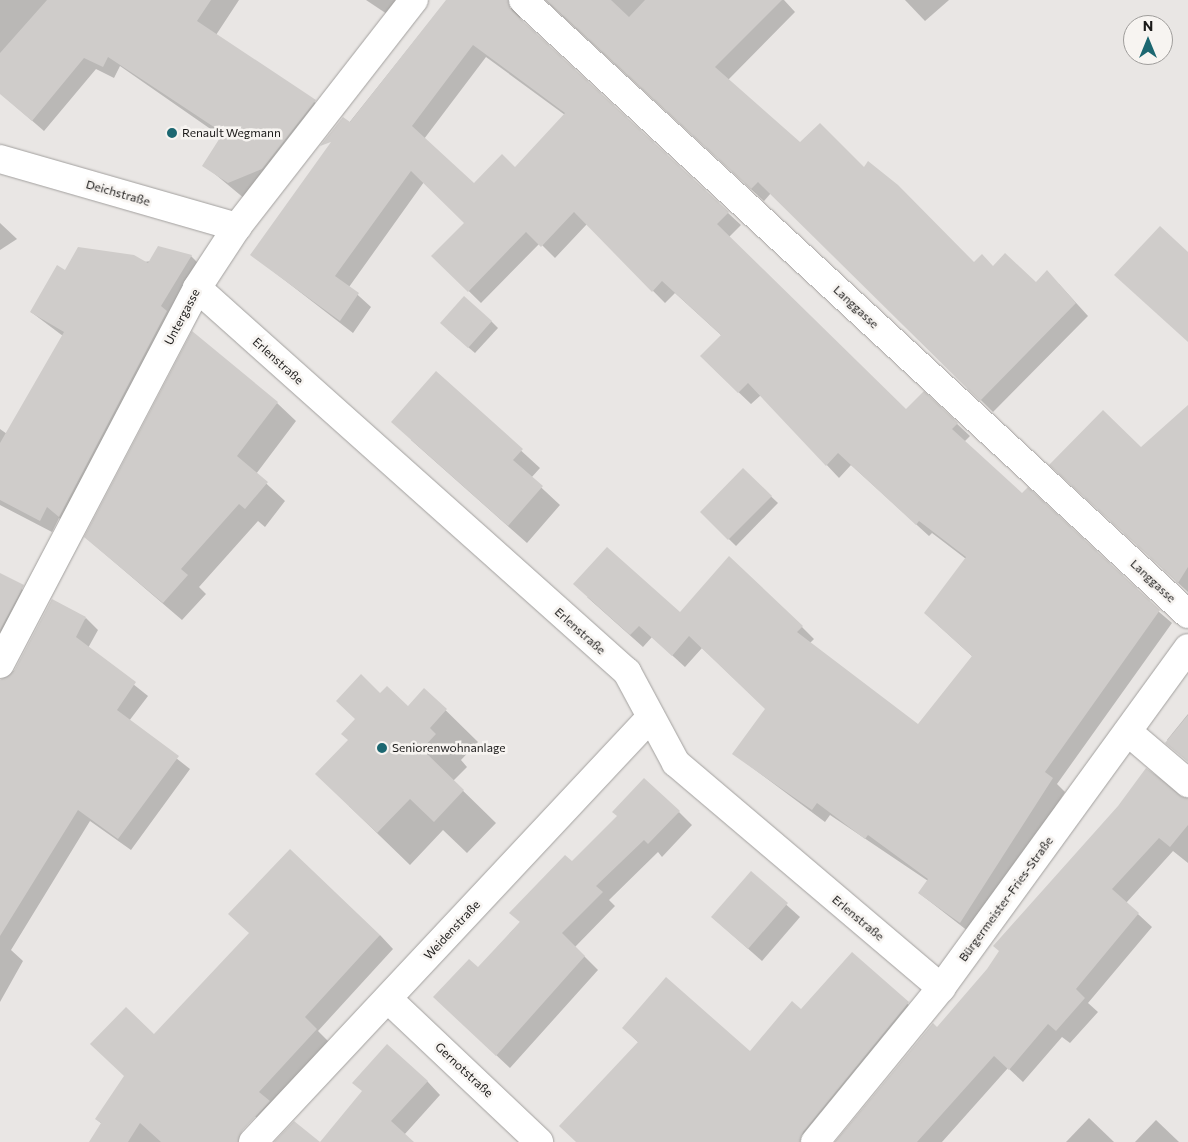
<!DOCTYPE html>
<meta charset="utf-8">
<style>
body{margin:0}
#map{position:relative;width:1188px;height:1142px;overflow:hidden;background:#e9e6e4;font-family:Commissioner,sans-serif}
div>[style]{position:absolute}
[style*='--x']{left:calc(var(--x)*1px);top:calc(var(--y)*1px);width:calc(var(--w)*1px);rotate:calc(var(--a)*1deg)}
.shadow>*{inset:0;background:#0003}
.building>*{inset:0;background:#cfccca}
.roads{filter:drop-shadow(0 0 1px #a2a09e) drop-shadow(0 0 1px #a2a09e)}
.minor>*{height:28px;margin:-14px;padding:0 14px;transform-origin:14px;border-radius:14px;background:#fff}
.dots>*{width:14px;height:14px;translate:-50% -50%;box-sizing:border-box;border:2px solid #f7f4f1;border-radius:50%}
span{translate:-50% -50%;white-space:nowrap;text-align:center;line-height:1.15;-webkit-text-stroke:5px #f7f4f1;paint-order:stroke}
.poi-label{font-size:12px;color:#1b1a19}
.left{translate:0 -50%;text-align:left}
.street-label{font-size:12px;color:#1b1a19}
.north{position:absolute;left:1123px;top:15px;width:50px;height:50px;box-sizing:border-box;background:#f7f4f1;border:1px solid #9f9d9b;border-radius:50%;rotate:0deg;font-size:14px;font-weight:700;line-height:20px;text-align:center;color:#1b1a19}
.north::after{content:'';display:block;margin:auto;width:18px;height:22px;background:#1c6771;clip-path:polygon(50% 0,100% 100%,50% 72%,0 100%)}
</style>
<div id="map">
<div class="shadow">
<div style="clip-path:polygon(0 0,239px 0,216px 35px,309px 97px,326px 113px,245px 199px,204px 165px,222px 137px,120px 66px,114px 78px,96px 69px,44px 131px,0 93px)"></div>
<div style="clip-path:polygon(366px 0,410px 0,396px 20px)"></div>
<div style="clip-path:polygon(evenodd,447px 0,527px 0,520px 18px,523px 23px,741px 225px,729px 237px,906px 411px,924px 393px,970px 436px,964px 442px,1022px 495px,1172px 623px,1057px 784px,1065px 792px,973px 935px,919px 893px,928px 881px,830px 815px,825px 822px,734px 754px,766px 709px,702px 648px,685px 667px,652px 637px,643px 647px,587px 597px,680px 613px,802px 627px,814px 639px,810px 643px,918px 726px,973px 657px,938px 625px,966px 559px,932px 533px,929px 536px,851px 465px,839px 478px,761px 395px,751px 404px,714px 369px,722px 336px,675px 293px,665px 303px,587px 224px,555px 258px,540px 243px,481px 303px,433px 256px,466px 223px,424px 182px,349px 287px,371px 307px,353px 333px,252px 255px,325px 153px,447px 0,486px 57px,565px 115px,515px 168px,474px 185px,424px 139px,486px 57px)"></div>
<div style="clip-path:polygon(545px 0,784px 0,795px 12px,728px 80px,800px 144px,864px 169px,974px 264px,1036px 284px,1059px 284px,1088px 316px,993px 412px,771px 193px,764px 201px)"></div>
<div style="clip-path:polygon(905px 0,949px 0,925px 21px)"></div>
<div style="clip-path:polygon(0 223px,17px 239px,0 250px)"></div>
<div style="clip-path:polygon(191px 256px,203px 268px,72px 528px,59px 518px,52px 532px,0 505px,0 429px,7px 434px,63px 336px,31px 312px,65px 272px)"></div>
<div style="clip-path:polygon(491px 321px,498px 328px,475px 353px,448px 330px)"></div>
<div style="clip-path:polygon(436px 373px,540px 468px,531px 478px,560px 505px,527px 543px,411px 440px)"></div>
<div style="clip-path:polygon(277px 403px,296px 421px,256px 474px,285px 501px,265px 527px,258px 521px,199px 587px,206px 594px,182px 620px,85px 537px)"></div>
<div style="clip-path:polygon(1188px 425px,1188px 592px,1064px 477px,1141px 449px)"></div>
<div style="clip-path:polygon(743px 470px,778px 503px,736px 546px,701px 512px)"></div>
<div style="clip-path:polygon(0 575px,35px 598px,0 666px)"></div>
<div style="clip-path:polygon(86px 618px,98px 630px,88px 648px,148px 696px,129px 721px,190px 769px,131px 850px,90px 821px,11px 950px,23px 961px,0 1002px,0 681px)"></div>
<div style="clip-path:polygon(425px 690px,478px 742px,461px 760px,467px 767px,453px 781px,496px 823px,467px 853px,443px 830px,410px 865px,349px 806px,350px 740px,381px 694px,408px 707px)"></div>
<div style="clip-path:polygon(1188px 714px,1188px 761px,1167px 740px)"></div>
<div style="clip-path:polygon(1188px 798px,1188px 863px,1173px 851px,1126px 903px,1152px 927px,1088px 1003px,1098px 1012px,1070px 1043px,1062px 1037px,1023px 1082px,1008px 1068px,942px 1142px,835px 1142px,933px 1025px,937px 1028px)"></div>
<div style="clip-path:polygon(679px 812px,692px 825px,662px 857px,658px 852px,609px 900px,615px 906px,575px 947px,598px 970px,510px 1068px,448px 1010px,478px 969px,573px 863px)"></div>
<div style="clip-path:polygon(751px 873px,800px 917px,762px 961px,712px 917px)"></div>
<div style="clip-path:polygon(380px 935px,393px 949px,318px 1031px,330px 1043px,260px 1120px,253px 1115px,234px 1142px,90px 1142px,102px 1124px,96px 1119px,154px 1036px)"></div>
<div style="clip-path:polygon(852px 954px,921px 1016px,819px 1142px,577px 1142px,639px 1043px,624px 1028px,750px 1052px,801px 1011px)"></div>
<div style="clip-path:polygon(427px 1081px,440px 1095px,404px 1135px,412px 1142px,321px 1142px)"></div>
<div style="clip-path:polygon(1089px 1118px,1114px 1142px,1066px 1142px)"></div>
<div style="clip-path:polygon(1156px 1120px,1179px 1142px,1135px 1142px)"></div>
</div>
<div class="building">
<div style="clip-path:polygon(47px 0,211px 0,197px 21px,316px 100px,262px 169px,228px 183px,202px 166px,223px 133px,108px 57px,103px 67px,84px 58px,32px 121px,0 94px,0 53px)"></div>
<div style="clip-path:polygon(evenodd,446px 0,508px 0,512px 11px,729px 212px,717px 224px,906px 409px,924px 391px,958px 423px,952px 429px,1022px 493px,1028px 487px,1160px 610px,1045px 772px,1053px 778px,960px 923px,918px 893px,928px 879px,868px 835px,865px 839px,817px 803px,812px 810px,732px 754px,765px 709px,689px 636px,672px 656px,639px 626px,630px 635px,573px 584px,607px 547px,680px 612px,729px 556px,803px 626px,797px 632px,918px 724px,972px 656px,924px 613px,966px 557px,919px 521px,916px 525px,838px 453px,826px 466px,748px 383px,738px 393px,700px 356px,721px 335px,662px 281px,652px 292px,574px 212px,541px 247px,526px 232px,468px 292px,431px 256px,464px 223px,411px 171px,335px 276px,359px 293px,340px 321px,250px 255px,331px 142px,320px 146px,343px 117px,350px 122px,446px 0,473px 45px,565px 113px,515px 167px,502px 154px,474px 183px,412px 126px,473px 45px)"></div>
<div style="clip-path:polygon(546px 0,611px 0,629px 17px,645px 0,782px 0,715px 67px,800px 142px,820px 123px,864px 167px,868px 161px,898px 185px,974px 262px,982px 254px,993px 266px,1005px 253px,1036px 282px,1047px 270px,1076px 303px,980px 401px,758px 182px,751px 189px)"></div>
<div style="clip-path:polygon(1160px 226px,1188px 252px,1188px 342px,1114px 275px)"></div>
<div style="clip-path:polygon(158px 246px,192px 255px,161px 306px,167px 311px,59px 517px,47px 507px,40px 521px,0 500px,0 443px,64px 332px,30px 312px,57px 265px,65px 270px,78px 247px,134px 255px,148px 263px)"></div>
<div style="clip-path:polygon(464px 296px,492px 321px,468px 348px,440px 323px)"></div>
<div style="clip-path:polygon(192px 331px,278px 402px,237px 456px,268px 482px,245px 509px,239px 504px,181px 569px,188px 575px,163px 603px,84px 537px)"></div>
<div style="clip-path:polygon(436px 371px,523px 449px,513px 460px,543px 486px,508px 526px,391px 422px)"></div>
<div style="clip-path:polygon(1188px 405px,1188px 567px,1178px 583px,1049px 465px,1103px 410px,1141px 447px)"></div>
<div style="clip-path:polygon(743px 468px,772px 496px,728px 540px,700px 512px)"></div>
<div style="clip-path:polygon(0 573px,24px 585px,0 630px)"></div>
<div style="clip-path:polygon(52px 599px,86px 617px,76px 637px,136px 682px,117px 710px,179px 756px,118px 839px,78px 810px,0 936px,0 680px,14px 671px)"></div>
<div style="clip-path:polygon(361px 674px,380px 693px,387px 686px,408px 706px,424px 688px,447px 709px,430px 728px,436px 734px,422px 749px,464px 790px,434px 822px,410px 799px,377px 833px,315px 774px,348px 740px,341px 734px,355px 719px,336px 701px)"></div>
<div style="clip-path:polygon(1188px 715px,1188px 762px,1165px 743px)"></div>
<div style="clip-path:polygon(1146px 768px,1188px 798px,1188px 825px,1170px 847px,1159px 838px,1112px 889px,1139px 913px,1076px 989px,1085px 998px,1056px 1031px,1048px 1024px,1009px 1070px,994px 1056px,917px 1142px,835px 1142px,933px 1023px,937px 1027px,987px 969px,999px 951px,993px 946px,1118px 806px)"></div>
<div style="clip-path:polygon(644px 778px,680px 811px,648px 844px,644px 840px,596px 886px,603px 892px,562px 933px,585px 956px,496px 1056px,433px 997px,469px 959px,478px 967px,520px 922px,509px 913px,565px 855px,572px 861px,617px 816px,612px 812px)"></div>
<div style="clip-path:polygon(290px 849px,380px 935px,305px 1017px,317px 1029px,259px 1092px,270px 1101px,242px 1131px,238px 1142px,161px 1142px,140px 1123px,128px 1142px,89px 1142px,101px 1123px,95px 1119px,124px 1076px,90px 1044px,126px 1007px,154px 1034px,249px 933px,228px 914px)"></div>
<div style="clip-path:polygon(751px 871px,788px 903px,748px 949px,711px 917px)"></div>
<div style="clip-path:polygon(852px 952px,909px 1002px,803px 1132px,800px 1142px,576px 1142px,559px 1126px,638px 1042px,622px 1028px,666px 977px,750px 1051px,792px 1001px,801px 1009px)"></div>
<div style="clip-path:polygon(387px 1044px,428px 1081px,391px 1121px,414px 1142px,320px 1142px,362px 1091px,352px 1083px)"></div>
<div style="clip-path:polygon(294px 1121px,320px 1142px,274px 1142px)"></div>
</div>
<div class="roads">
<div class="minor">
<div style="--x:523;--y:0;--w:905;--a:42.72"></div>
<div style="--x:0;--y:159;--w:247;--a:16"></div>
<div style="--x:197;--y:288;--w:577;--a:41.77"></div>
<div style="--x:627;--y:672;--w:103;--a:61.7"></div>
<div style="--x:676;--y:763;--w:348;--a:40.3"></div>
<div style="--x:0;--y:664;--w:424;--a:-62.3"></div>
<div style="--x:197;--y:288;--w:73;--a:-56.7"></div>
<div style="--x:237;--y:227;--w:288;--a:-52.1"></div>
<div style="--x:1128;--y:732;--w:79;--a:40.4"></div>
<div style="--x:388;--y:999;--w:208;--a:43.4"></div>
<div style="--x:253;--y:1142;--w:582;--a:-46.88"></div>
<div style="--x:815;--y:1142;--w:199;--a:-50.7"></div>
<div style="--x:941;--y:988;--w:420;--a:-54"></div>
</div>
</div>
<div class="dots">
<div style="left:172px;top:133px;background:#1c6771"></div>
<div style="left:382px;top:748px;background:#1c6771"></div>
</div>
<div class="poi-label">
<span class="left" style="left:182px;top:133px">Renault Wegmann</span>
<span class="left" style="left:392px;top:748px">Seniorenwohnanlage</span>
</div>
<div class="street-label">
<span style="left:118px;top:193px;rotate:16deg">Deichstraße</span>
<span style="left:856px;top:307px;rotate:43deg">Langgasse</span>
<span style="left:182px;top:317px;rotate:-62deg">Untergasse</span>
<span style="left:278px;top:361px;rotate:42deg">Erlenstraße</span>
<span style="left:1153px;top:581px;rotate:43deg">Langgasse</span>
<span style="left:580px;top:631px;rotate:42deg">Erlenstraße</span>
<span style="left:1006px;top:899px;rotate:-54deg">Bürgermeister-Fries-Straße</span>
<span style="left:858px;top:918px;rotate:40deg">Erlenstraße</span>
<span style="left:452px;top:930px;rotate:-47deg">Weidenstraße</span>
<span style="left:464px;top:1070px;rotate:43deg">Gernotstraße</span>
</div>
<div class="north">N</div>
</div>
